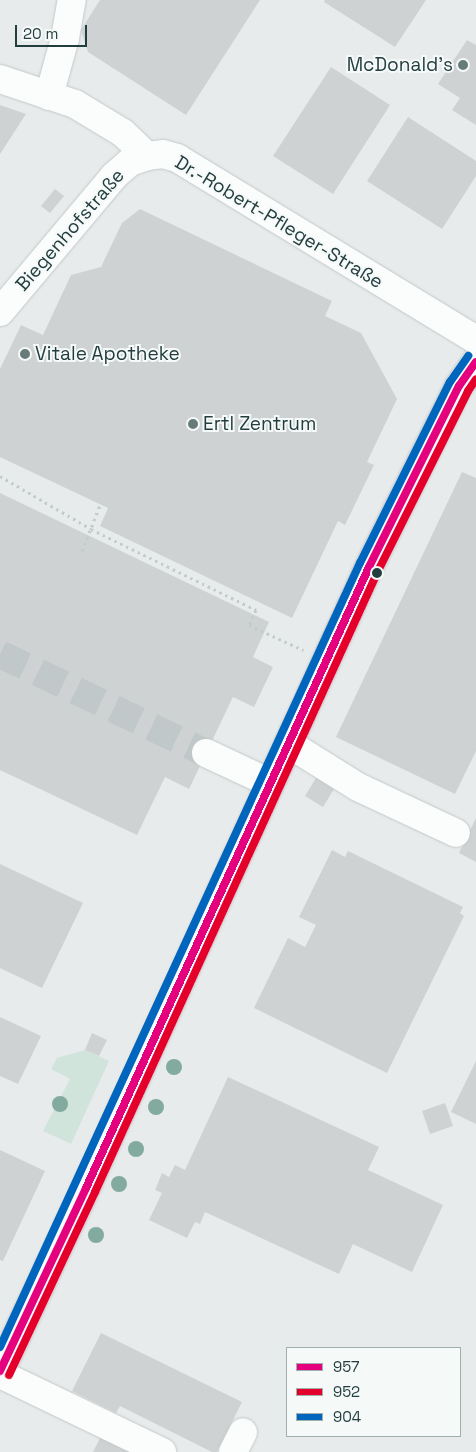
<!DOCTYPE html>
<meta charset="utf-8">
<style>
body{margin:0}
#map{position:relative;width:476px;height:1452px;overflow:hidden;background:#e7ebeb;font-family:"Space Grotesk",sans-serif}
div>[style]{position:absolute}
[style*='--x']{left:calc(var(--x)*1px);top:calc(var(--y)*1px);width:calc(var(--w)*1px);rotate:calc(var(--a)*1deg)}
.green>*{inset:0;background:#d0e4dc}
.building>*{inset:0;background:#ced2d2}
.minor-tunnel>*{height:28px;margin-top:-14px;transform-origin:0;background:repeating-linear-gradient(90deg,#c0c8c9 0 28px,transparent 0 42px)}
.path>*{height:3px;margin-top:-1.5px;transform-origin:0;background:repeating-linear-gradient(90deg,#c2cbcb 0 2.5px,transparent 0 6.5px)}
.roads{filter:drop-shadow(0 0 1px #c4c8c8) drop-shadow(0 0 1px #c4c8c8)}
.minor>*{height:28px;margin:-14px;padding:0 14px;transform-origin:14px;border-radius:14px;background:#fbfcfc}
.bus-1>*{height:8px;margin:-4px;padding:0 4px;transform-origin:4px;border-radius:4px;background:#e5007d}
.bus-2>*{height:8px;margin:-4px;padding:0 4px;transform-origin:4px;border-radius:4px;background:#e4002b}
.bus-3>*{height:8px;margin:-4px;padding:0 4px;transform-origin:4px;border-radius:4px;background:#0065bd}
.trees>*{width:16px;height:16px;margin:-8px;border-radius:50%;background:#82aa9e}
.dots>*{width:14px;height:14px;translate:-50% -50%;box-sizing:border-box;border:2px solid #f5faf9;border-radius:50%}
span{translate:-50% -50%;white-space:nowrap;text-align:center;line-height:1.15;-webkit-text-stroke:4px #f5faf9;paint-order:stroke}
.poi-label{font-size:19px;color:#243e3f}
.right{translate:-100% -50%;text-align:right}
.left{translate:0 -50%;text-align:left}
.street-label{font-size:19px;color:#243e3f}
.legend{position:absolute;left:286px;top:1347px;width:175px;height:90px;box-sizing:border-box;background:#f5faf9;border:1px solid #a1afaf;margin:0;padding:6px 9px;list-style:none;font-size:15px;color:#243e3f}
.legend li{display:flex;align-items:center;gap:10px;height:25px}
.legend b{width:25px;border:1px solid #a1afaf}
.scale{position:absolute;left:15px;top:25px;width:72px;height:22px;box-sizing:border-box;border:2px solid #243e3f;border-top:0;padding-left:6px;font-size:15px;line-height:18px;white-space:nowrap;color:#243e3f;-webkit-text-stroke:4px #f5faf9;paint-order:stroke}
</style>
<div id="map">
<div class="green">
<div style="clip-path:polygon(85px 1050px,109px 1061px,71px 1144px,43px 1131px,70px 1079px,51px 1069px,57px 1058px)"></div>
</div>
<div class="building">
<div style="clip-path:polygon(100px 0,260px 0,186px 115px,88px 52px,81px 30px)"></div>
<div style="clip-path:polygon(325px 0,426px 0,395px 47px,324px 2px)"></div>
<div style="clip-path:polygon(467px 40px,476px 45px,476px 125px,452px 110px,460px 98px,438px 84px)"></div>
<div style="clip-path:polygon(331px 67px,390px 105px,333px 194px,273px 156px)"></div>
<div style="clip-path:polygon(0 105px,26px 114px,0 154px)"></div>
<div style="clip-path:polygon(408px 117px,476px 161px,476px 176px,442px 229px,367px 181px)"></div>
<div style="clip-path:polygon(55px 189px,64px 196px,50px 213px,41px 206px)"></div>
<div style="clip-path:polygon(140px 209px,332px 301px,325px 316px,361px 333px,397px 399px,367px 462px,374px 465px,345px 525px,338px 521px,292px 618px,100px 526px,108px 508px,0 457px,0 369px,21px 325px,43px 335px,71px 275px,101px 267px,122px 223px)"></div>
<div style="clip-path:polygon(462px 472px,476px 478px,476px 751px,455px 794px,336px 737px)"></div>
<div style="clip-path:polygon(0 493px,269px 622px,253px 657px,273px 667px,254px 707px,233px 697px,189px 789px,165px 777px,137px 835px,0 770px)"></div>
<div style="clip-path:polygon(316px 778px,334px 789px,323px 807px,305px 796px)"></div>
<div style="clip-path:polygon(476px 818px,476px 862px,459px 853px)"></div>
<div style="clip-path:polygon(332px 850px,345px 857px,348px 851px,463px 907px,460px 913px,464px 916px,387px 1073px,254px 1008px,288px 938px,305px 947px,316px 925px,299px 917px)"></div>
<div style="clip-path:polygon(0 864px,83px 903px,42px 988px,0 968px)"></div>
<div style="clip-path:polygon(0 1017px,41px 1036px,18px 1084px,0 1076px)"></div>
<div style="clip-path:polygon(92px 1033px,107px 1040px,99px 1056px,85px 1050px)"></div>
<div style="clip-path:polygon(476px 1061px,476px 1124px,451px 1112px)"></div>
<div style="clip-path:polygon(228px 1077px,379px 1147px,368px 1170px,443px 1205px,412px 1272px,353px 1244px,339px 1274px,205px 1212px,200px 1224px,195px 1222px,187px 1238px,149px 1220px,162px 1193px,155px 1190px,162px 1173px,169px 1177px,175px 1165px,185px 1170px)"></div>
<div style="clip-path:polygon(445px 1103px,453px 1126px,430px 1134px,422px 1111px)"></div>
<div style="clip-path:polygon(0 1150px,45px 1171px,3px 1261px,0 1260px)"></div>
<div style="clip-path:polygon(101px 1333px,242px 1402px,217px 1452px,212px 1452px,120px 1406px,116px 1413px,72px 1391px)"></div>
<div style="clip-path:polygon(102px 1434px,139px 1452px,93px 1452px)"></div>
</div>
<div class="minor-tunnel">
<div style="--x:0;--y:654;--w:229;--a:25.7"></div>
</div>
<div class="path">
<div style="--x:0;--y:476;--w:105;--a:30.2"></div>
<div style="--x:91;--y:529;--w:184;--a:26.1"></div>
<div style="--x:256;--y:610;--w:17;--a:115"></div>
<div style="--x:249;--y:625;--w:60;--a:24.8"></div>
<div style="--x:82;--y:551;--w:49;--a:-68.6"></div>
</div>
<div class="roads">
<div class="minor">
<div style="--x:0;--y:79;--w:79;--a:18.4"></div>
<div style="--x:75;--y:104;--w:56;--a:31.1"></div>
<div style="--x:123;--y:133;--w:33;--a:44"></div>
<div style="--x:49;--y:96;--w:60;--a:-74.6"></div>
<div style="--x:65;--y:38;--w:39;--a:-80"></div>
<div style="--x:0;--y:312;--w:177;--a:-50"></div>
<div style="--x:114;--y:176;--w:21;--a:-41"></div>
<div style="--x:130;--y:162;--w:18;--a:-19"></div>
<div style="--x:147;--y:156;--w:16;--a:-7"></div>
<div style="--x:163;--y:154;--w:15;--a:16"></div>
<div style="--x:177;--y:158;--w:350;--a:31.3"></div>
<div style="--x:289;--y:744;--w:81;--a:31.9"></div>
<div style="--x:358;--y:787;--w:108;--a:25.1"></div>
<div style="--x:206;--y:753;--w:71;--a:25.1"></div>
<div style="--x:0;--y:1371;--w:202;--a:-64.8"></div>
<div style="--x:86;--y:1188;--w:682;--a:-65.5"></div>
<div style="--x:369;--y:567;--w:202;--a:-63.6"></div>
<div style="--x:459;--y:386;--w:29;--a:-55"></div>
<div style="--x:0;--y:1374;--w:180;--a:25.7"></div>
<div style="--x:233;--y:1452;--w:22;--a:-63"></div>
</div>
</div>
<div class="bus-1">
<div style="--x:0;--y:1371;--w:202;--a:-64.8"></div>
<div style="--x:86;--y:1188;--w:682;--a:-65.5"></div>
<div style="--x:369;--y:567;--w:202;--a:-63.6"></div>
<div style="--x:459;--y:386;--w:29;--a:-55"></div>
</div>
<div class="bus-2">
<div style="--x:9;--y:1375;--w:202;--a:-64.8"></div>
<div style="--x:95;--y:1192;--w:682;--a:-65.5"></div>
<div style="--x:378;--y:571;--w:201;--a:-63.4"></div>
<div style="--x:468;--y:391;--w:14;--a:-56"></div>
</div>
<div class="bus-3">
<div style="--x:0;--y:1347;--w:863;--a:-65.34"></div>
<div style="--x:360;--y:563;--w:202;--a:-63.6"></div>
<div style="--x:450;--y:382;--w:32;--a:-55"></div>
</div>
<div class="trees">
<div style="left:174px;top:1067px"></div>
<div style="left:60px;top:1104px"></div>
<div style="left:156px;top:1107px"></div>
<div style="left:136px;top:1149px"></div>
<div style="left:119px;top:1184px"></div>
<div style="left:96px;top:1235px"></div>
</div>
<div class="dots">
<div style="left:463px;top:65px;background:#687b7b"></div>
<div style="left:25px;top:354px;background:#687b7b"></div>
<div style="left:193px;top:424px;background:#687b7b"></div>
<div style="left:377px;top:573px;background:#243e3f"></div>
</div>
<div class="poi-label">
<span class="right" style="left:453px;top:65px">McDonald's</span>
<span class="left" style="left:35px;top:354px">Vitale Apotheke</span>
<span class="left" style="left:203px;top:424px">Ertl Zentrum</span>
</div>
<div class="street-label">
<span style="left:279px;top:222px;rotate:31deg">Dr.-Robert-Pfleger-Straße</span>
<span style="left:70px;top:230px;rotate:-49deg">Biegenhofstraße</span>
</div>
<ul class="legend">
<li><b style="height:6px;background:#e5007d"></b>957</li>
<li><b style="height:6px;background:#e4002b"></b>952</li>
<li><b style="height:6px;background:#0065bd"></b>904</li>
</ul>
<div class="scale">20 m</div>
</div>
